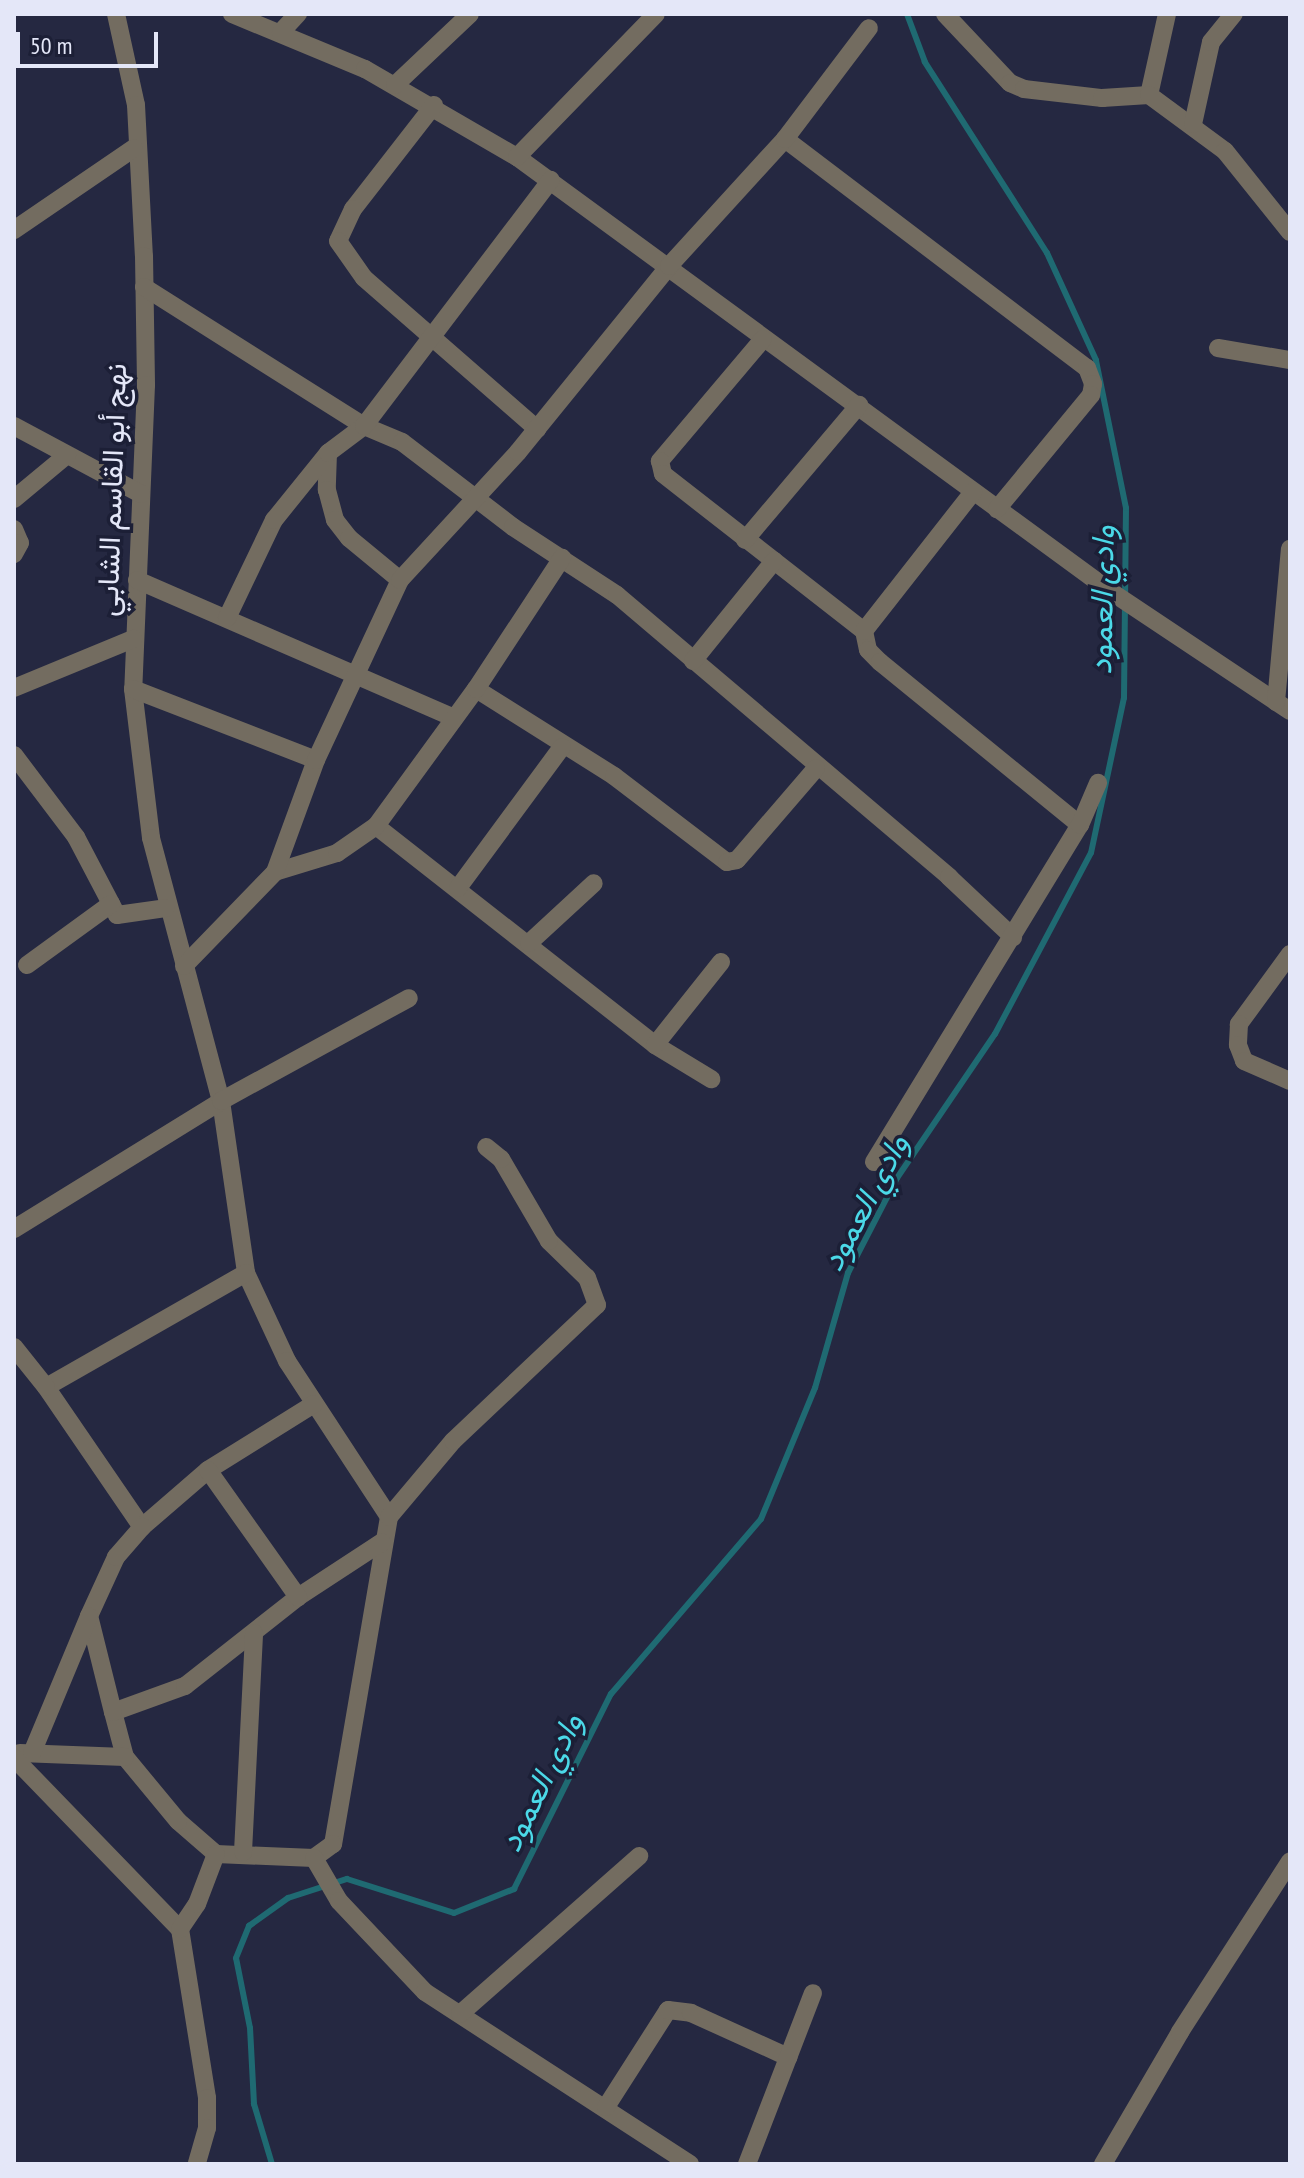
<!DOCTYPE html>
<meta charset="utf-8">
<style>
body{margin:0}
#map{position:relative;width:1304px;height:2178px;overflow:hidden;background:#252841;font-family:"PT Sans Narrow",Vazirmatn,sans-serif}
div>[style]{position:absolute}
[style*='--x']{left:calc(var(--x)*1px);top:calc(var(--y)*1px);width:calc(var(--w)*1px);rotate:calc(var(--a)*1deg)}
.stream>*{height:6px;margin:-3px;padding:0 3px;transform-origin:3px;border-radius:3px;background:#1f6a72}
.minor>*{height:18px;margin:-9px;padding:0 9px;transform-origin:9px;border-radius:9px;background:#736c60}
span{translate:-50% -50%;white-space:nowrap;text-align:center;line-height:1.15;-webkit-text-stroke:7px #1c1f36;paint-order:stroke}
.street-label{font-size:30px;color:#e4e7f8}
.water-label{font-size:32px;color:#4bd9e8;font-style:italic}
.frame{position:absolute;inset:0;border:16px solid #e4e7f8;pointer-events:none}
.scale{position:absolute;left:16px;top:32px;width:142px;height:36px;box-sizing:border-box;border:4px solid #e4e7f8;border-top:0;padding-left:10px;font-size:24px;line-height:28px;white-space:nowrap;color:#e4e7f8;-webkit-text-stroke:6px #1c1f36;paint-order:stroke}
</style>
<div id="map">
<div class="stream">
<div style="--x:272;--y:2164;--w:63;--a:-106.7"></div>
<div style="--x:254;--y:2104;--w:76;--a:-93"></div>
<div style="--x:250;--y:2028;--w:71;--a:-101.3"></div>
<div style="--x:236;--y:1958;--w:35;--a:-68"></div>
<div style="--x:249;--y:1926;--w:48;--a:-35.7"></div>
<div style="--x:288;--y:1898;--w:62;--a:-17.9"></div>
<div style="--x:347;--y:1879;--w:112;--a:17.6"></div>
<div style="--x:454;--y:1913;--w:65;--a:-21.8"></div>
<div style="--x:514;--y:1889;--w:218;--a:-63.6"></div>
<div style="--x:611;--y:1694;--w:230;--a:-49.4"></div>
<div style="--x:761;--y:1519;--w:142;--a:-67.6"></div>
<div style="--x:815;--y:1388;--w:120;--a:-74"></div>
<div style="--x:848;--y:1273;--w:107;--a:-62.7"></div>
<div style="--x:897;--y:1178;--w:174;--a:-55.8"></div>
<div style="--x:995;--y:1034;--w:205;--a:-62.1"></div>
<div style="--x:1091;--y:853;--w:158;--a:-78"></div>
<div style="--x:1124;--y:698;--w:190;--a:-89.4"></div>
<div style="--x:1126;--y:508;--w:151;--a:-101.5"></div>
<div style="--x:1096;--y:360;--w:118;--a:-114.6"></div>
<div style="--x:1047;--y:253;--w:227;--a:-122.6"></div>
<div style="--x:925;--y:62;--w:51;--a:-110.6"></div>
</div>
<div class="minor">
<div style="--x:116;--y:14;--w:93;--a:77.6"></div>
<div style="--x:136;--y:105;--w:151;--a:87"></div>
<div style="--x:144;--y:256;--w:129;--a:89.1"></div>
<div style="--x:146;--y:385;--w:304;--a:92.4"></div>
<div style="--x:133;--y:689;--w:150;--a:83.1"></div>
<div style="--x:151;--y:838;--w:272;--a:75.1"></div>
<div style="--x:221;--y:1101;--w:174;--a:81.7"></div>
<div style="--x:246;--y:1273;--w:97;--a:65"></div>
<div style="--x:287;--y:1361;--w:186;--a:56.8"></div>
<div style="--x:389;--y:1517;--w:332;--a:99.7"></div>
<div style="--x:333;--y:1844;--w:24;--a:144"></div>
<div style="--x:314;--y:1858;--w:98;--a:-177.7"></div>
<div style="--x:216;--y:1854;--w:50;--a:-139"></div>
<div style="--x:178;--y:1821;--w:83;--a:-129.6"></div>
<div style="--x:125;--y:1757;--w:47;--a:-104.9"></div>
<div style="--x:113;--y:1712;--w:77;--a:-19.9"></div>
<div style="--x:185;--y:1686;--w:144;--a:-38.2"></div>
<div style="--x:298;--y:1597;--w:100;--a:-33.2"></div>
<div style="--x:232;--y:14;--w:144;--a:22.5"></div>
<div style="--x:365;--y:69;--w:176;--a:30.1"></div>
<div style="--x:517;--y:157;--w:735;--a:36.2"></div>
<div style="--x:1110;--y:591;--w:216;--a:33.7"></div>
<div style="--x:945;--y:14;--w:95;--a:46.7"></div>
<div style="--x:1010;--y:83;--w:15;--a:23"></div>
<div style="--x:1024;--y:89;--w:79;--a:6.6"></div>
<div style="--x:1102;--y:98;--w:47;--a:-3.7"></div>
<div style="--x:1167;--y:14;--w:83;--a:102.5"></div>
<div style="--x:1149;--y:95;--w:94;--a:36.4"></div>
<div style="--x:1225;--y:151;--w:104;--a:51.3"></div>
<div style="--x:281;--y:32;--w:25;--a:-47"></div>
<div style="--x:395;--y:85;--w:103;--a:-43.4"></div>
<div style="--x:434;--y:105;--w:132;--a:127.9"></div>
<div style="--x:353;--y:209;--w:35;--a:115"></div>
<div style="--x:338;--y:241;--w:45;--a:54.9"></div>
<div style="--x:364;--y:278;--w:230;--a:41.1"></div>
<div style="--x:1193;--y:124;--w:84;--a:-77.6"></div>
<div style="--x:1211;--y:42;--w:36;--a:-51"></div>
<div style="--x:785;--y:139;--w:379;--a:37.2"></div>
<div style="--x:1087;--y:368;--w:17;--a:69"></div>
<div style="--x:1093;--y:384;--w:11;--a:100"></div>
<div style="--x:1091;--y:395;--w:148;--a:129.5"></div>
<div style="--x:517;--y:157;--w:199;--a:-45.8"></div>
<div style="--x:14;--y:230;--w:145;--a:-34.3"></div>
<div style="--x:144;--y:287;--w:260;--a:32.3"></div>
<div style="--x:364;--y:426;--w:41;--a:22.8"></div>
<div style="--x:402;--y:442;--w:140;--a:37.4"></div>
<div style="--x:513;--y:527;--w:124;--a:33.2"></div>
<div style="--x:617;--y:595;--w:436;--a:40.3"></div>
<div style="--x:949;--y:877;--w:88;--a:43.2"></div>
<div style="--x:763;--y:339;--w:160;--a:130.2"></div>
<div style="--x:660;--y:461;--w:13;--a:77"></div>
<div style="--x:663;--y:474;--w:255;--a:38"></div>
<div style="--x:864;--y:631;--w:19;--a:78"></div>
<div style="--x:868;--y:650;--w:17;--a:45"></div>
<div style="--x:880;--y:662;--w:258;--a:39.2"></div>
<div style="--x:1218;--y:348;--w:73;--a:9.5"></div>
<div style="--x:14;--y:426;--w:144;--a:28.2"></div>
<div style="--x:328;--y:453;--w:37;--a:92"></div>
<div style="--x:327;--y:490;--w:31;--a:75"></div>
<div style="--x:335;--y:520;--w:23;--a:52"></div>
<div style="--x:349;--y:538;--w:66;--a:39.5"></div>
<div style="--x:14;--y:499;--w:69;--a:-39.7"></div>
<div style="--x:14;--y:529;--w:15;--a:67"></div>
<div style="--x:20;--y:543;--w:13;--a:119"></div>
<div style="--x:745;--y:540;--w:177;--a:-49.8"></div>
<div style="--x:137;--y:580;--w:346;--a:23.5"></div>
<div style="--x:227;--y:618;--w:109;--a:-64.4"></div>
<div style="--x:274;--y:520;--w:86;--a:-51.1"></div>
<div style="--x:328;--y:453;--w:45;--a:-36.9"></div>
<div style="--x:364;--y:426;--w:309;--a:-52.8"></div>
<div style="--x:864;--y:631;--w:177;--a:-51.9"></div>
<div style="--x:693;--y:661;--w:129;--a:-51"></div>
<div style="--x:14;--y:688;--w:129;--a:-22.4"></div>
<div style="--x:133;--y:689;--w:196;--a:21.2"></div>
<div style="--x:476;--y:689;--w:163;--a:32.2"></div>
<div style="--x:614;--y:776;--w:142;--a:37.3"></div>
<div style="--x:727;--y:862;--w:10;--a:-11"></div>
<div style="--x:737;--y:860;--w:121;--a:-49.3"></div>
<div style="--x:1276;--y:702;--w:154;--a:-84.8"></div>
<div style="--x:14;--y:755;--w:103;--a:52.9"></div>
<div style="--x:76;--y:837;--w:88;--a:62.3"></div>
<div style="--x:117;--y:915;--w:49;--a:-8.1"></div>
<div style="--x:376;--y:826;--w:355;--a:38.1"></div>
<div style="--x:655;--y:1045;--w:66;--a:31.3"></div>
<div style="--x:275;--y:872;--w:65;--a:-17"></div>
<div style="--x:337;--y:853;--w:47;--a:-34.7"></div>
<div style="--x:376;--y:826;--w:170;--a:-53.9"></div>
<div style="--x:476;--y:689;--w:157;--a:-56.7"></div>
<div style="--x:458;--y:888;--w:175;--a:-53.6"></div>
<div style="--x:529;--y:943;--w:88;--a:-42.7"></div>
<div style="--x:1290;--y:954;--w:87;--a:126.1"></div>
<div style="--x:1239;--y:1024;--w:21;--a:93"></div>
<div style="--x:1238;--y:1045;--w:17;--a:69"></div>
<div style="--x:1244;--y:1061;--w:50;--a:23.5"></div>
<div style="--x:27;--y:965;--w:104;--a:-36"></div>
<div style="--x:184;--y:966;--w:131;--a:-45.9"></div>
<div style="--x:275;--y:872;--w:119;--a:-69.9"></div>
<div style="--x:316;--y:760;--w:199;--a:-65"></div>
<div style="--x:400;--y:580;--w:174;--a:-47.3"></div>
<div style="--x:518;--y:452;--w:240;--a:-50.9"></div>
<div style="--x:669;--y:266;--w:172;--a:-47.6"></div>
<div style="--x:785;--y:139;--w:139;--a:-52.9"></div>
<div style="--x:655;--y:1045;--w:106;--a:-51.5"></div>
<div style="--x:874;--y:1162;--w:395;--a:-58.6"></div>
<div style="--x:1080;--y:825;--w:46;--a:-66.8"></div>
<div style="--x:14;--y:1229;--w:243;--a:-31.7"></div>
<div style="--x:221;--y:1101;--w:214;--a:-28.7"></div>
<div style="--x:246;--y:1273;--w:230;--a:150.3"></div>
<div style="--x:46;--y:1387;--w:170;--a:55.6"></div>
<div style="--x:142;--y:1527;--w:87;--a:-40.8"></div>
<div style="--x:208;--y:1470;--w:125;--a:-31.9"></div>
<div style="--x:14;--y:1347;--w:51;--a:51.3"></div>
<div style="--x:208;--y:1470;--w:156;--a:54.7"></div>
<div style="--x:389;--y:1517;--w:99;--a:-49.9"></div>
<div style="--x:453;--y:1441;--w:198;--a:-43.4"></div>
<div style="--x:597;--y:1305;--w:29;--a:-110"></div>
<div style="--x:587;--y:1278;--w:53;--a:-135.8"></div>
<div style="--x:549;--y:1241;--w:95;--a:-120.3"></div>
<div style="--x:501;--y:1159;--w:19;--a:-141"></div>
<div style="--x:113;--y:1712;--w:99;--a:-104"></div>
<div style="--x:89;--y:1616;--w:65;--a:-65.4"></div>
<div style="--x:116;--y:1557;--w:40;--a:-49"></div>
<div style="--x:20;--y:1753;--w:105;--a:2.2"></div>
<div style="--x:32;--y:1753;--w:148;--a:-67.4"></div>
<div style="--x:14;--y:1758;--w:238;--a:45.9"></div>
<div style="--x:180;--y:1929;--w:171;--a:80.9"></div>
<div style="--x:207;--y:2098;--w:30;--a:90"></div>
<div style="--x:207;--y:2128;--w:37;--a:106"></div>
<div style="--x:243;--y:1852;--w:219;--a:-87.1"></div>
<div style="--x:314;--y:1858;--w:50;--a:59.8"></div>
<div style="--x:339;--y:1901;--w:125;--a:46.6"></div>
<div style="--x:425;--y:1992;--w:316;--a:33"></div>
<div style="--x:180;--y:1929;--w:30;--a:-56"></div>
<div style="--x:197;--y:1904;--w:53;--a:-69.2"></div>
<div style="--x:460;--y:2014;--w:239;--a:-41.4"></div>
<div style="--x:606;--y:2107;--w:115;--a:-57.4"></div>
<div style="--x:668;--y:2010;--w:23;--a:7"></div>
<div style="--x:691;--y:2013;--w:107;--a:24.4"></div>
<div style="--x:747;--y:2164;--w:183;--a:-68.9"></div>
<div style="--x:1103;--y:2164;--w:153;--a:-59.7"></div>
<div style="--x:1180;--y:2032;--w:203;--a:-57.2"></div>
</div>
<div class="street-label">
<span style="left:111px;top:490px;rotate:-88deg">نهج أبو القاسم الشابي</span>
</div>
<div class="water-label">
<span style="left:1101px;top:600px;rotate:-89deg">وادي العمود</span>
<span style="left:864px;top:1202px;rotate:-62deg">وادي العمود</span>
<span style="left:540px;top:1782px;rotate:-64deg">وادي العمود</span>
</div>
<div class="frame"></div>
<div class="scale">50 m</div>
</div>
